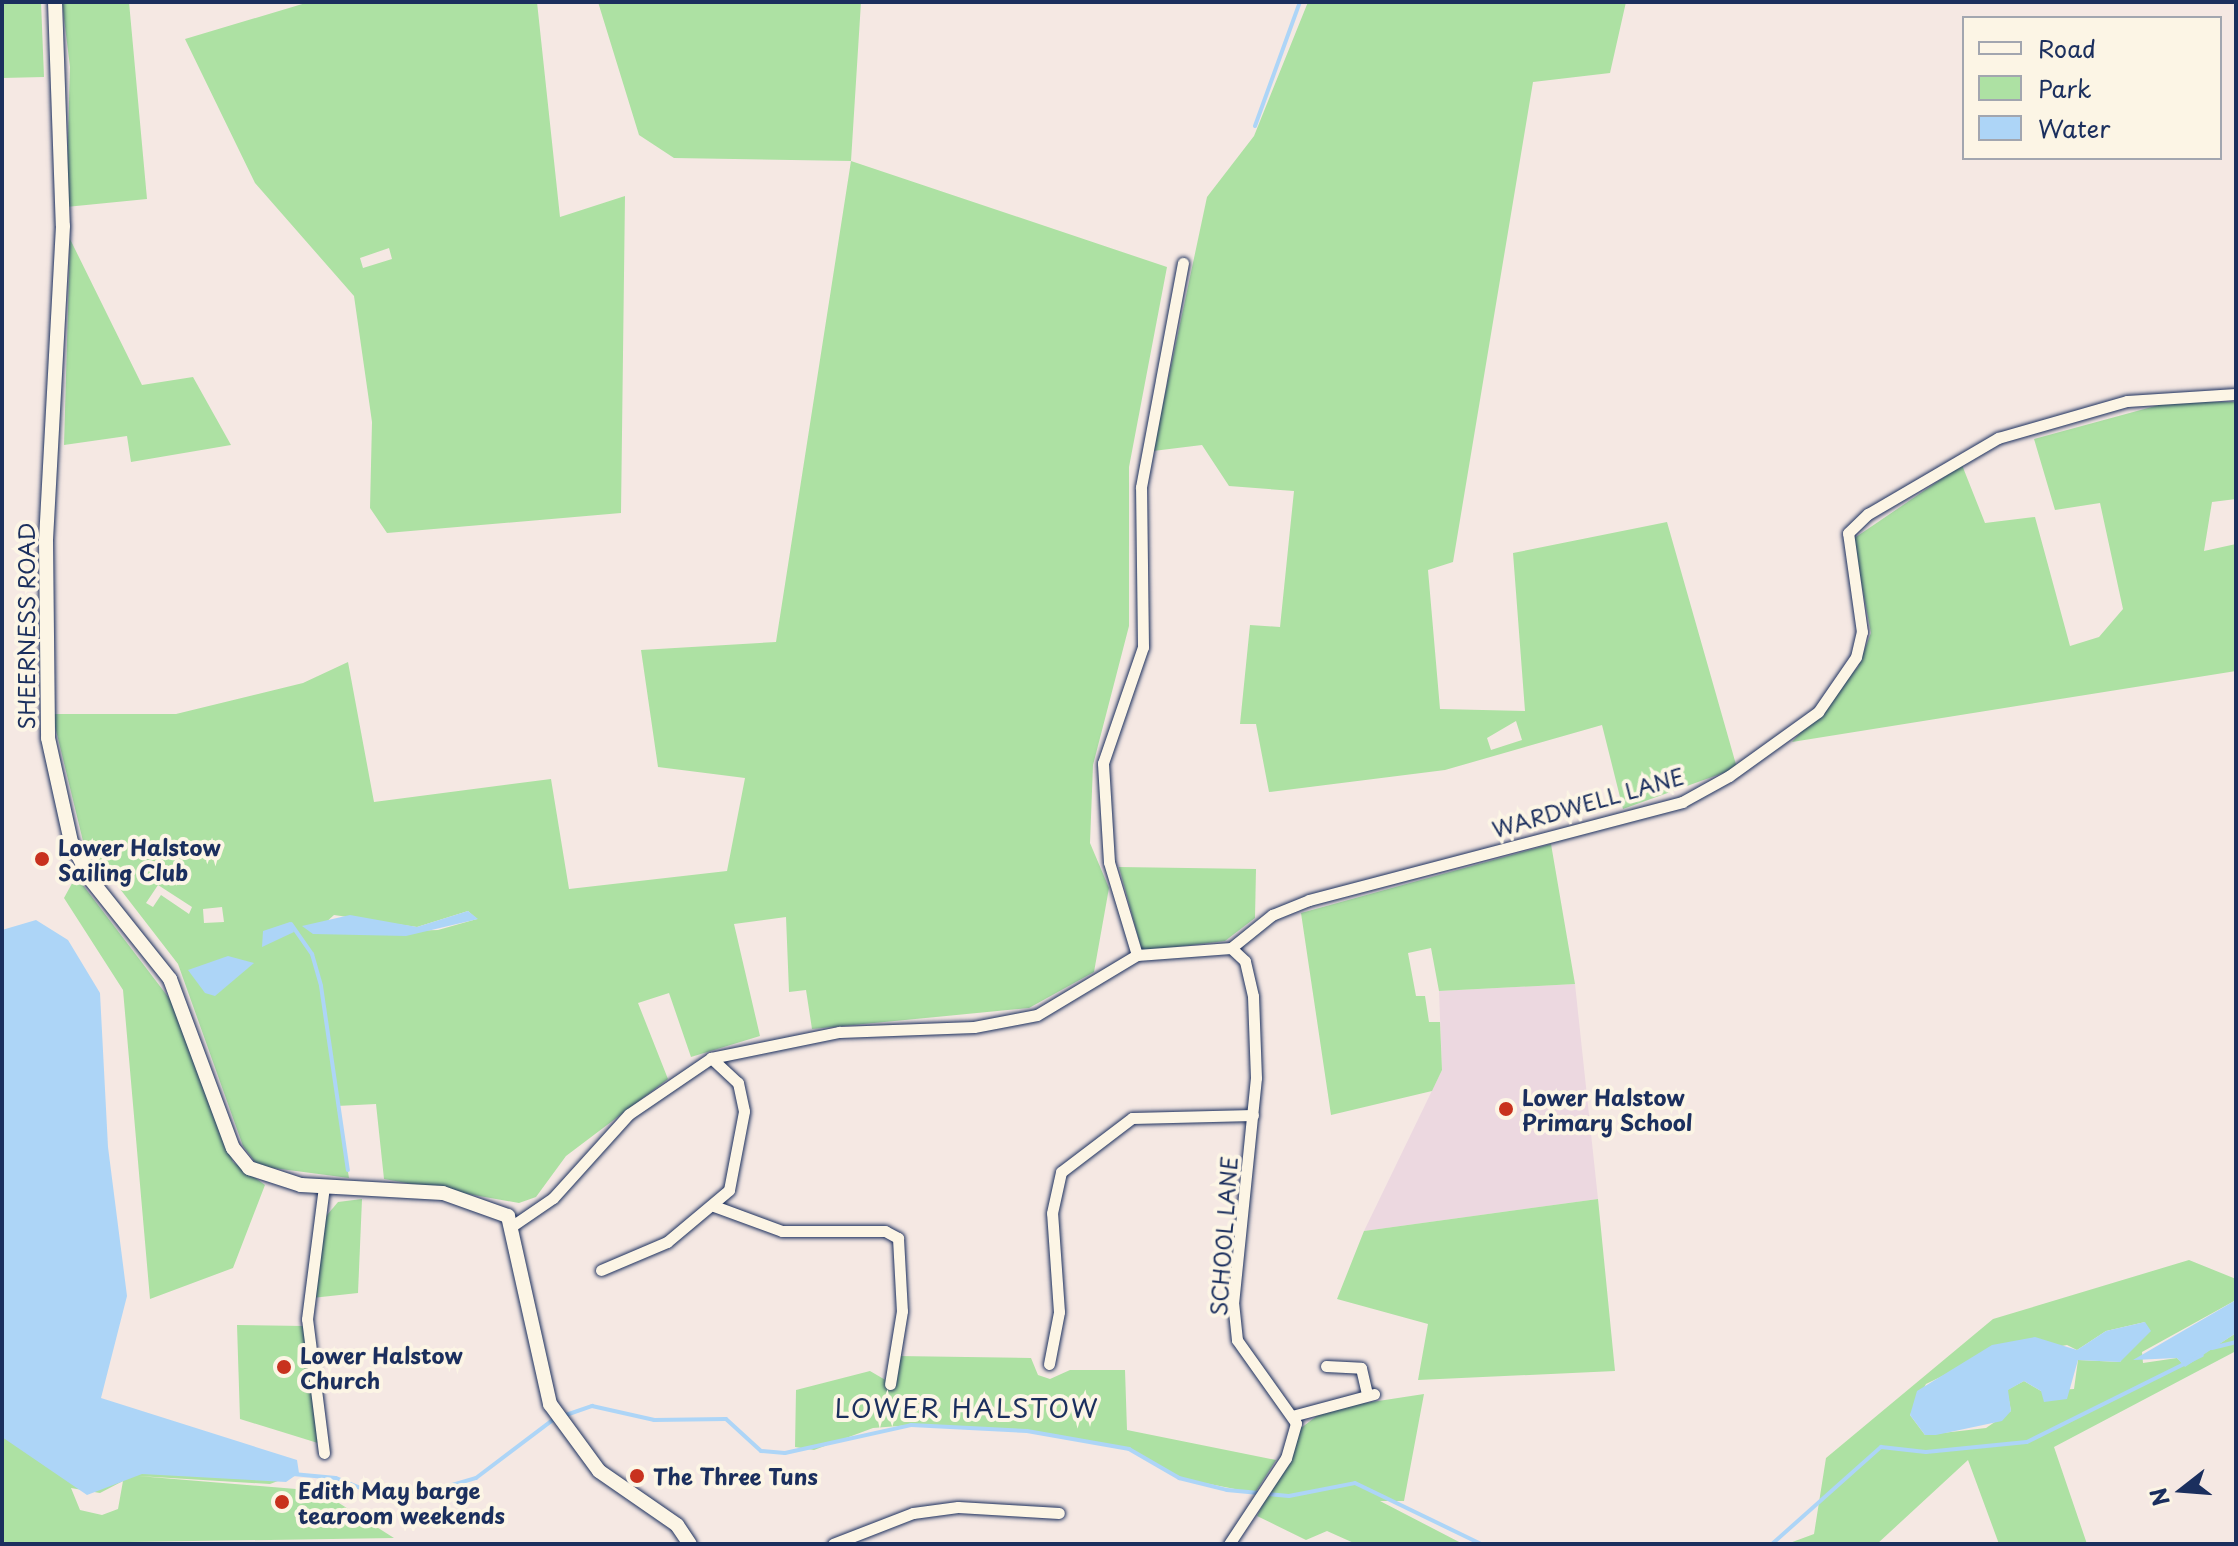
<!DOCTYPE html>
<style>
body{margin:0}
#map{position:relative;width:2238px;height:1546px;overflow:hidden;background:#f5e8e3;font-family:"Playpen Sans",sans-serif}
div>[style]{position:absolute}
[style*='--x']{left:calc(var(--x)*1px);top:calc(var(--y)*1px);width:calc(var(--w)*1px);rotate:calc(var(--a)*1deg)}
.built>*{inset:0;background:#ecd8e0}
.green>*{inset:0;background:#ade1a3}
.water>*{inset:0;background:#add5f7}
.stream>*{height:4px;margin:-2px;padding:0 2px;transform-origin:2px;border-radius:2px;background:#add5f7}
.roads{filter:drop-shadow(0 0 2px #1b2f5e) drop-shadow(0 0 2px #1b2f5e)}
.street>*{height:11px;margin:-5.5px;padding:0 5.5px;transform-origin:5.5px;border-radius:5.5px;background:#fcf5e5}
.secondary>*{height:14px;margin:-7px;padding:0 7px;transform-origin:7px;border-radius:7px;background:#fcf5e5}
.dots>*{width:22px;height:22px;translate:-50% -50%;box-sizing:border-box;border:4px solid #fcf5e5;border-radius:50%}
span{translate:-50% -50%;white-space:nowrap;text-align:center;line-height:1.15;-webkit-text-stroke:8px #fcf5e5;paint-order:stroke}
.street-label{font-size:22px;color:#1b2f5e}
.poi-label{font-size:22px;color:#1b2f5e;font-weight:700}
.left{translate:0 -50%;text-align:left}
.quarter-label{font-size:26px;color:#1b2f5e;letter-spacing:2px}
.frame{position:absolute;inset:0;border:4px solid #1b2f5e;pointer-events:none}
.legend{position:absolute;left:1962px;top:16px;width:260px;height:144px;box-sizing:border-box;background:#fcf5e5;border:2px solid #a2a6af;margin:0;padding:10px 14px;list-style:none;font-size:24px;color:#1b2f5e}
.legend li{display:flex;align-items:center;gap:16px;height:40px}
.legend b{width:40px;border:2px solid #a2a6af}
.north{position:absolute;left:2142px;top:1450px;width:80px;height:80px;-webkit-text-stroke:6px #fcf5e5;paint-order:stroke;rotate:253deg;font-size:22px;font-weight:700;line-height:32px;text-align:center;color:#1b2f5e}
.north::after{content:'';display:block;margin:auto;width:28px;height:36px;background:#1b2f5e;clip-path:polygon(50% 0,100% 100%,50% 72%,0 100%)}
</style>
<div id="map">
<div class="built">
<div style="clip-path:polygon(1575px 984px,1598px 1199px,1364px 1231px,1442px 1070px,1439px 991px)"></div>
</div>
<div class="green">
<div style="clip-path:polygon(2px 2px,41px 2px,44px 77px,2px 78px)"></div>
<div style="clip-path:polygon(62px 2px,129px 2px,147px 199px,66px 207px,70px 67px)"></div>
<div style="clip-path:polygon(evenodd,309px 2px,537px 2px,560px 217px,625px 196px,621px 513px,387px 533px,370px 508px,372px 422px,354px 296px,255px 183px,185px 39px,309px 2px,389px 248px,392px 259px,363px 268px,360px 258px,389px 248px)"></div>
<div style="clip-path:polygon(evenodd,598px 2px,861px 2px,851px 161px,1167px 267px,1129px 467px,1129px 626px,1093px 765px,1090px 843px,1109px 888px,1094px 972px,1029px 1008px,812px 1029px,806px 990px,789px 992px,786px 917px,734px 924px,760px 1036px,691px 1057px,669px 993px,638px 1003px,668px 1079px,566px 1156px,536px 1197px,519px 1203px,384px 1179px,376px 1104px,337px 1106px,349px 1178px,258px 1166px,243px 1146px,178px 964px,83px 841px,52px 714px,176px 714px,303px 683px,348px 662px,374px 802px,551px 779px,569px 889px,727px 871px,745px 778px,658px 767px,641px 650px,776px 642px,851px 161px,674px 158px,639px 135px,598px 2px,158px 885px,192px 907px,189px 914px,161px 895px,153px 907px,146px 903px,158px 885px,598px 2px,222px 907px,224px 922px,204px 923px,203px 909px,222px 907px,598px 2px,468px 911px,477px 919px,438px 930px,313px 934px,334px 915px,417px 927px,468px 911px)"></div>
<div style="clip-path:polygon(evenodd,1308px 2px,1626px 2px,1610px 73px,1533px 82px,1453px 562px,1428px 570px,1440px 709px,1525px 711px,1513px 553px,1667px 522px,1737px 768px,1623px 809px,1602px 725px,1445px 770px,1269px 792px,1256px 724px,1240px 724px,1250px 625px,1280px 627px,1294px 491px,1229px 486px,1202px 445px,1153px 451px,1207px 197px,1254px 136px,1308px 2px,1516px 721px,1522px 740px,1491px 750px,1487px 738px,1516px 721px)"></div>
<div style="clip-path:polygon(70px 239px,142px 385px,193px 377px,231px 445px,131px 462px,127px 436px,64px 445px)"></div>
<div style="clip-path:polygon(2170px 402px,2236px 402px,2236px 499px,2212px 502px,2204px 551px,2236px 544px,2236px 671px,1792px 742px,1858px 667px,1871px 633px,1853px 539px,1962px 465px,1985px 523px,2035px 517px,2070px 646px,2099px 637px,2123px 609px,2100px 503px,2055px 510px,2034px 439px)"></div>
<div style="clip-path:polygon(1551px 844px,1575px 984px,1439px 991px,1431px 948px,1408px 953px,1416px 996px,1425px 996px,1429px 1022px,1440px 1022px,1442px 1070px,1432px 1091px,1331px 1115px,1301px 913px)"></div>
<div style="clip-path:polygon(1119px 867px,1256px 869px,1255px 918px,1225px 941px,1142px 951px)"></div>
<div style="clip-path:polygon(76px 876px,172px 1002px,233px 1162px,265px 1185px,233px 1268px,150px 1299px,123px 990px,64px 898px)"></div>
<div style="clip-path:polygon(362px 1199px,358px 1293px,312px 1298px,322px 1221px,338px 1202px)"></div>
<div style="clip-path:polygon(1598px 1199px,1615px 1371px,1418px 1380px,1428px 1324px,1337px 1299px,1364px 1231px)"></div>
<div style="clip-path:polygon(evenodd,2189px 1260px,2236px 1279px,2236px 1300px,2142px 1352px,2143px 1363px,2177px 1358px,2185px 1366px,2236px 1333px,2236px 1351px,2054px 1447px,2087px 1544px,1999px 1544px,1968px 1460px,1877px 1544px,1787px 1544px,1814px 1534px,1826px 1458px,1993px 1319px,2189px 1260px,2145px 1322px,2120px 1362px,2078px 1360px,2074px 1389px,2041px 1391px,2024px 1381px,2007px 1390px,2011px 1411px,1986px 1428px,1925px 1435px,1910px 1415px,1926px 1384px,1969px 1363px,2067px 1345px,2077px 1350px,2106px 1331px,2145px 1322px)"></div>
<div style="clip-path:polygon(237px 1325px,304px 1326px,321px 1444px,240px 1419px)"></div>
<div style="clip-path:polygon(898px 1356px,1031px 1358px,1038px 1375px,1050px 1379px,1070px 1370px,1125px 1370px,1127px 1430px,1276px 1460px,1255px 1493px,1179px 1478px,1129px 1449px,1027px 1431px,911px 1425px,873px 1428px,814px 1450px,795px 1447px,796px 1390px,870px 1371px,894px 1385px)"></div>
<div style="clip-path:polygon(evenodd,2px 1378px,250px 1476px,299px 1473px,270px 1484px,138px 1476px,320px 1491px,394px 1538px,2px 1544px,2px 1378px,123px 1481px,118px 1509px,102px 1515px,80px 1510px,71px 1488px,100px 1493px,123px 1481px)"></div>
<div style="clip-path:polygon(1424px 1394px,1404px 1501px,1380px 1501px,1463px 1544px,1356px 1544px,1327px 1531px,1306px 1540px,1257px 1516px,1301px 1428px,1326px 1409px)"></div>
</div>
<div class="water">
<div style="clip-path:polygon(468px 911px,478px 919px,406px 936px,313px 934px,302px 926px,350px 915px,417px 927px)"></div>
<div style="clip-path:polygon(36px 920px,68px 940px,100px 993px,108px 1147px,127px 1296px,101px 1398px,297px 1460px,299px 1473px,286px 1482px,142px 1474px,87px 1495px,2px 1437px,2px 930px)"></div>
<div style="clip-path:polygon(290px 922px,294px 932px,262px 947px,263px 931px)"></div>
<div style="clip-path:polygon(228px 956px,254px 963px,215px 996px,205px 993px,188px 970px)"></div>
<div style="clip-path:polygon(2236px 1300px,2236px 1333px,2185px 1367px,2177px 1358px,2133px 1360px)"></div>
<div style="clip-path:polygon(2145px 1322px,2151px 1331px,2120px 1362px,2078px 1360px,2067px 1399px,2044px 1402px,2041px 1391px,2024px 1381px,2008px 1390px,2011px 1411px,2002px 1421px,1936px 1435px,1925px 1435px,1910px 1415px,1917px 1391px,1992px 1345px,2035px 1337px,2077px 1350px,2106px 1331px)"></div>
</div>
<div class="stream">
<div style="--x:1255;--y:126;--w:132;--a:-70.1"></div>
<div style="--x:291;--y:924;--w:37;--a:55"></div>
<div style="--x:312;--y:954;--w:33;--a:74"></div>
<div style="--x:321;--y:986;--w:186;--a:81.7"></div>
<div style="--x:2212;--y:1348;--w:25;--a:-14"></div>
<div style="--x:563;--y:1416;--w:31;--a:-19"></div>
<div style="--x:592;--y:1406;--w:64;--a:12.7"></div>
<div style="--x:654;--y:1420;--w:72;--a:-0.8"></div>
<div style="--x:726;--y:1419;--w:47;--a:42.4"></div>
<div style="--x:761;--y:1451;--w:24;--a:5"></div>
<div style="--x:785;--y:1453;--w:129;--a:-12.5"></div>
<div style="--x:911;--y:1425;--w:116;--a:3"></div>
<div style="--x:1027;--y:1431;--w:104;--a:10"></div>
<div style="--x:1129;--y:1449;--w:58;--a:30.1"></div>
<div style="--x:1179;--y:1478;--w:49;--a:14"></div>
<div style="--x:1227;--y:1490;--w:62;--a:5.5"></div>
<div style="--x:1289;--y:1496;--w:67;--a:-11.1"></div>
<div style="--x:1355;--y:1483;--w:140;--a:25.8"></div>
<div style="--x:293;--y:1474;--w:43;--a:5.3"></div>
<div style="--x:336;--y:1478;--w:42;--a:22.3"></div>
<div style="--x:375;--y:1494;--w:60;--a:-3.8"></div>
<div style="--x:435;--y:1490;--w:43;--a:-16.3"></div>
<div style="--x:476;--y:1478;--w:98;--a:-37.1"></div>
<div style="--x:1772;--y:1544;--w:146;--a:-41.7"></div>
<div style="--x:1881;--y:1447;--w:45;--a:6.3"></div>
<div style="--x:1926;--y:1452;--w:101;--a:-5.7"></div>
<div style="--x:2027;--y:1442;--w:195;--a:-26.4"></div>
</div>
<div class="roads">
<div class="street">
<div style="--x:1231;--y:948;--w:53;--a:-38.8"></div>
<div style="--x:1272;--y:915;--w:40;--a:-22"></div>
<div style="--x:1309;--y:900;--w:386;--a:-14.7"></div>
<div style="--x:1682;--y:802;--w:54;--a:-29"></div>
<div style="--x:1729;--y:776;--w:110;--a:-35.7"></div>
<div style="--x:1818;--y:712;--w:67;--a:-55.4"></div>
<div style="--x:1856;--y:657;--w:26;--a:-77"></div>
<div style="--x:1862;--y:632;--w:100;--a:-98"></div>
<div style="--x:1848;--y:533;--w:28;--a:-44"></div>
<div style="--x:1868;--y:514;--w:151;--a:-30.3"></div>
<div style="--x:1998;--y:438;--w:134;--a:-16"></div>
<div style="--x:2127;--y:401;--w:109;--a:-3.7"></div>
<div style="--x:1137;--y:955;--w:97;--a:-106.8"></div>
<div style="--x:1109;--y:862;--w:99;--a:-93.5"></div>
<div style="--x:1103;--y:763;--w:123;--a:-71"></div>
<div style="--x:1143;--y:647;--w:160;--a:-90.7"></div>
<div style="--x:1141;--y:487;--w:228;--a:-79.4"></div>
<div style="--x:714;--y:1206;--w:72;--a:20.2"></div>
<div style="--x:782;--y:1231;--w:103;--a:0"></div>
<div style="--x:885;--y:1231;--w:15;--a:28"></div>
<div style="--x:898;--y:1238;--w:73;--a:86.9"></div>
<div style="--x:902;--y:1311;--w:74;--a:99.3"></div>
<div style="--x:515;--y:1224;--w:46;--a:-34.4"></div>
<div style="--x:553;--y:1198;--w:113;--a:-47.9"></div>
<div style="--x:629;--y:1114;--w:99;--a:-34.3"></div>
<div style="--x:711;--y:1058;--w:131;--a:-11.5"></div>
<div style="--x:839;--y:1032;--w:135;--a:-2.1"></div>
<div style="--x:974;--y:1027;--w:64;--a:-10.8"></div>
<div style="--x:1037;--y:1015;--w:117;--a:-31"></div>
<div style="--x:1137;--y:955;--w:94;--a:-4.3"></div>
<div style="--x:601;--y:1270;--w:72;--a:-23"></div>
<div style="--x:667;--y:1242;--w:81;--a:-40"></div>
<div style="--x:729;--y:1190;--w:80;--a:-79.2"></div>
<div style="--x:744;--y:1111;--w:29;--a:-102"></div>
<div style="--x:738;--y:1083;--w:37;--a:-137"></div>
<div style="--x:1049;--y:1364;--w:53;--a:-79.1"></div>
<div style="--x:1059;--y:1312;--w:99;--a:-94"></div>
<div style="--x:1052;--y:1213;--w:42;--a:-77.6"></div>
<div style="--x:1061;--y:1172;--w:89;--a:-37.3"></div>
<div style="--x:1132;--y:1118;--w:121;--a:-1.4"></div>
<div style="--x:1326;--y:1366;--w:35;--a:3"></div>
<div style="--x:1361;--y:1368;--w:27;--a:77"></div>
<div style="--x:1292;--y:1416;--w:85;--a:-15"></div>
<div style="--x:324;--y:1453;--w:135;--a:-97.2"></div>
<div style="--x:307;--y:1319;--w:134;--a:-82.7"></div>
<div style="--x:833;--y:1544;--w:86;--a:-21.2"></div>
<div style="--x:913;--y:1513;--w:45;--a:-7.6"></div>
<div style="--x:958;--y:1507;--w:101;--a:3.4"></div>
<div style="--x:1229;--y:1544;--w:103;--a:-56.5"></div>
<div style="--x:1286;--y:1458;--w:36;--a:-74"></div>
<div style="--x:1296;--y:1423;--w:102;--a:-125.4"></div>
<div style="--x:1237;--y:1340;--w:36;--a:-96"></div>
<div style="--x:1233;--y:1304;--w:227;--a:-84.2"></div>
<div style="--x:1256;--y:1078;--w:82;--a:-92.1"></div>
<div style="--x:1253;--y:996;--w:36;--a:-103"></div>
<div style="--x:1245;--y:961;--w:19;--a:-137"></div>
</div>
<div class="secondary">
<div style="--x:55;--y:2;--w:224;--a:88"></div>
<div style="--x:63;--y:226;--w:314;--a:93.1"></div>
<div style="--x:46;--y:540;--w:198;--a:89.4"></div>
<div style="--x:48;--y:738;--w:107;--a:77.5"></div>
<div style="--x:71;--y:842;--w:43;--a:62.2"></div>
<div style="--x:91;--y:880;--w:127;--a:51.4"></div>
<div style="--x:170;--y:979;--w:180;--a:69.6"></div>
<div style="--x:233;--y:1148;--w:26;--a:51"></div>
<div style="--x:249;--y:1168;--w:55;--a:18.1"></div>
<div style="--x:301;--y:1185;--w:142;--a:3.2"></div>
<div style="--x:443;--y:1193;--w:69;--a:19.5"></div>
<div style="--x:508;--y:1216;--w:193;--a:77.4"></div>
<div style="--x:550;--y:1404;--w:83;--a:53.8"></div>
<div style="--x:599;--y:1471;--w:95;--a:34.7"></div>
<div style="--x:677;--y:1525;--w:23;--a:56"></div>
</div>
</div>
<div class="dots">
<div style="left:42px;top:859px;background:#c8321e"></div>
<div style="left:1506px;top:1109px;background:#c8321e"></div>
<div style="left:284px;top:1367px;background:#c8321e"></div>
<div style="left:637px;top:1476px;background:#c8321e"></div>
<div style="left:282px;top:1502px;background:#c8321e"></div>
</div>
<div class="street-label">
<span style="left:26px;top:626px;rotate:-90deg">SHEERNESS ROAD</span>
<span style="left:1588px;top:802px;rotate:-16deg">WARDWELL LANE</span>
<span style="left:1223px;top:1236px;rotate:-86deg">SCHOOL LANE</span>
</div>
<div class="poi-label">
<span class="left" style="left:58px;top:859px">Lower Halstow<br>Sailing Club</span>
<span class="left" style="left:1522px;top:1109px">Lower Halstow<br>Primary School</span>
<span class="left" style="left:300px;top:1367px">Lower Halstow<br>Church</span>
<span class="left" style="left:653px;top:1476px">The Three Tuns</span>
<span class="left" style="left:298px;top:1502px">Edith May barge<br>tearoom weekends</span>
</div>
<div class="quarter-label">
<span style="left:967px;top:1408px">LOWER HALSTOW</span>
</div>
<div class="frame"></div>
<ul class="legend">
<li><b style="height:10px;background:#fcf5e5"></b>Road</li>
<li><b style="height:22px;background:#ade1a3"></b>Park</li>
<li><b style="height:22px;background:#add5f7"></b>Water</li>
</ul>
<div class="north">N</div>
</div>
